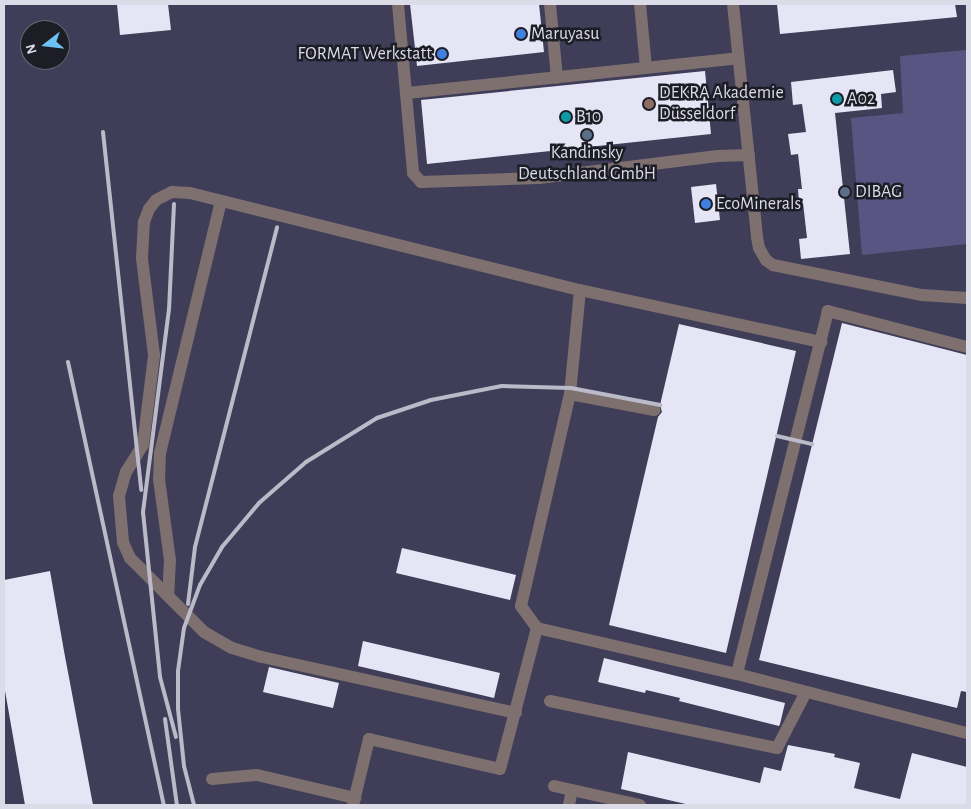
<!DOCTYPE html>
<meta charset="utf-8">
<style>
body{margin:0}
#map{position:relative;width:971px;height:809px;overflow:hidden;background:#363449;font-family:"Alegreya Sans",sans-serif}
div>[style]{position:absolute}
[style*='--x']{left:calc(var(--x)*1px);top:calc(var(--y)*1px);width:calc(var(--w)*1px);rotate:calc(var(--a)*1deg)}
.built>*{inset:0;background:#3f3d58}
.green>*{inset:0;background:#595582}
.building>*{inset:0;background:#e6e5f6}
.minor>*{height:12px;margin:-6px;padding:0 6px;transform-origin:6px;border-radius:6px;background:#7d706e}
.rail>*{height:4px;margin:-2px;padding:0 2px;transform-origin:2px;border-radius:2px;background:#bbbac8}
.dots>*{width:14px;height:14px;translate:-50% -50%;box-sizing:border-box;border:2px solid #1d1d26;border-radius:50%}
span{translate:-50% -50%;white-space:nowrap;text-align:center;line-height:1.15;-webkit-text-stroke:5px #1d1d26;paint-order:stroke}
.poi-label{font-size:18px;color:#dcdbe8}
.left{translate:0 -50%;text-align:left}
.right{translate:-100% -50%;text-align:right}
.frame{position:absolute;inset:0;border:5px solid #dcdbe8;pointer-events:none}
.north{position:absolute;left:20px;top:20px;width:50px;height:50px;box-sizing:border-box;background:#1d1d26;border:1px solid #696974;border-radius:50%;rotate:254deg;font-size:14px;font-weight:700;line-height:20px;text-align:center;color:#dcdbe8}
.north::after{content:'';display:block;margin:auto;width:18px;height:22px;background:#6cc2f3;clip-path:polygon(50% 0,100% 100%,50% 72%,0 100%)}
</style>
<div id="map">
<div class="built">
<div style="clip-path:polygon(evenodd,4px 4px,967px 4px,967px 805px,4px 805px,4px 4px,30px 30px,60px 30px,60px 60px,30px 60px,30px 30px)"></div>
</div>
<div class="green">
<div style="clip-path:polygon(966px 50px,967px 244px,862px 255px,851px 118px,903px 113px,900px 56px)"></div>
</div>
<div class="building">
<div style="clip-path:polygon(117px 4px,168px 4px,171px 30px,120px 35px)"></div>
<div style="clip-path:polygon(410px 4px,539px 4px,544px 52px,417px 66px)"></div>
<div style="clip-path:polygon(777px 4px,955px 4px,957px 17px,780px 34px)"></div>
<div style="clip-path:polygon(893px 70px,896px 92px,881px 94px,882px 108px,835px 113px,850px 254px,801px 259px,799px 239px,807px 238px,803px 203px,799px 203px,798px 189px,802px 189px,798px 154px,791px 155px,788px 134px,806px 132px,802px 104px,793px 105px,791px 82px)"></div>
<div style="clip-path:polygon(705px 71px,711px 134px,427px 164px,421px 100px)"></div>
<div style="clip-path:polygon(716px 184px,720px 220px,695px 223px,691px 187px)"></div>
<div style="clip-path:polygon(842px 323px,967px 355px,967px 692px,961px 691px,957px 708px,759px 660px)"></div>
<div style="clip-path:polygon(679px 324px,796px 351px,726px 653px,609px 625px,658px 417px,662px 412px,660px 405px)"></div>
<div style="clip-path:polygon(402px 548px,516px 575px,510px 600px,396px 573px)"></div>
<div style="clip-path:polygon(50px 571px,64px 651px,93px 805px,25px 805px,4px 685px,4px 580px)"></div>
<div style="clip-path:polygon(363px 641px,500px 673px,494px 698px,358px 666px)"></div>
<div style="clip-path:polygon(604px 658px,785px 703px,780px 724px,779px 726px,679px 701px,680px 698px,646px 690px,645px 693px,598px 682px)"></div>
<div style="clip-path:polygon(269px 667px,339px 683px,333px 708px,263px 692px)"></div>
<div style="clip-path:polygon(788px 745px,835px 754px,834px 757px,860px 763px,854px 788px,900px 799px,912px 753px,967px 767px,967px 805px,690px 805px,621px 789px,628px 752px,760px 783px,764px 767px,781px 771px)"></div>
</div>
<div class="minor">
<div style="--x:398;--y:4;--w:170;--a:84.9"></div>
<div style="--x:413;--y:173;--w:12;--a:48"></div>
<div style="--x:421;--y:182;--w:118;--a:-1.9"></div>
<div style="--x:539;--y:178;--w:180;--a:-7"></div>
<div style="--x:718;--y:156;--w:31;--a:-2"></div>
<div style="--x:550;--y:4;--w:74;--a:84.6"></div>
<div style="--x:640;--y:4;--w:64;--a:84.6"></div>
<div style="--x:733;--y:4;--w:234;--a:84.1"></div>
<div style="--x:757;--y:237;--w:11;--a:80"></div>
<div style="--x:759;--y:248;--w:14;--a:60"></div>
<div style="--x:766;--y:260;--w:9;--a:36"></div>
<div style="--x:773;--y:265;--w:152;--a:11.4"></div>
<div style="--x:922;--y:295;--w:45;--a:3.8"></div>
<div style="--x:407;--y:93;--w:333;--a:-6"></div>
<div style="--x:221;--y:201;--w:259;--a:103.6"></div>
<div style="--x:160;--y:453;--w:26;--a:92"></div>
<div style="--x:159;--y:479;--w:82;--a:82.3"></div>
<div style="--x:170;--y:560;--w:36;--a:93"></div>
<div style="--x:168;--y:596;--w:51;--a:45"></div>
<div style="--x:204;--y:632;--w:32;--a:30"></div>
<div style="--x:232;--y:648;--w:31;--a:17"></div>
<div style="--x:262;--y:657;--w:260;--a:12.4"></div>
<div style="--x:967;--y:347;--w:144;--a:-165.5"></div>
<div style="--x:828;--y:311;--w:374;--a:104.1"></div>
<div style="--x:737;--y:674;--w:237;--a:14.4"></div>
<div style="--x:570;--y:394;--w:86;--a:10.8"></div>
<div style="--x:168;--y:596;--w:54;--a:-135"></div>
<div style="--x:130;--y:558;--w:17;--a:-114"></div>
<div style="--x:123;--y:542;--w:46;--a:-95"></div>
<div style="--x:119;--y:496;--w:25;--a:-74"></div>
<div style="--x:126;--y:472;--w:32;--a:-58"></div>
<div style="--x:143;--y:445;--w:91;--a:-83"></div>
<div style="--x:154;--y:355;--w:98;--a:-97.1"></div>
<div style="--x:142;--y:258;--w:36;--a:-87"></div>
<div style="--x:144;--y:222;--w:14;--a:-69"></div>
<div style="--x:149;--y:209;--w:11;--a:-52"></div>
<div style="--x:156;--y:200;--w:18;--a:-27"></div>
<div style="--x:172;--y:192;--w:18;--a:3"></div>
<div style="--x:190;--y:193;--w:402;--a:14"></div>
<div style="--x:580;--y:290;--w:247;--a:12.2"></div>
<div style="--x:537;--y:628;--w:27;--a:-126"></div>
<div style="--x:521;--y:606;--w:218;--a:-77"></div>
<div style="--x:570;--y:394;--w:104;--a:-84.5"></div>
<div style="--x:550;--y:701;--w:232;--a:11.7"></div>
<div style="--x:777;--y:748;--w:63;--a:-62.6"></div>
<div style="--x:212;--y:779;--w:45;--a:-5.1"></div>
<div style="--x:257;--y:775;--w:101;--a:13.2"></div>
<div style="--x:554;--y:786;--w:88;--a:12.5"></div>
<div style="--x:353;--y:805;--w:68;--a:-76.4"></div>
<div style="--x:369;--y:739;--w:134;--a:12.9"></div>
<div style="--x:500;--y:769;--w:146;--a:-75.3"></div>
<div style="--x:537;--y:628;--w:205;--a:13"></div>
<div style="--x:569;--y:805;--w:15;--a:-79"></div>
</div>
<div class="rail">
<div style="--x:103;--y:132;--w:360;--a:83.9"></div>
<div style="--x:174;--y:204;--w:105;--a:92.7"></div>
<div style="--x:169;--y:309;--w:205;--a:97.3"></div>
<div style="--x:143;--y:512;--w:166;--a:84.1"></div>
<div style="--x:160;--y:677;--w:62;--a:75.1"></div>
<div style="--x:68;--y:362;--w:453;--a:77.8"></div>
<div style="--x:777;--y:436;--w:36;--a:13"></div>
<div style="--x:188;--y:604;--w:57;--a:-83"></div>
<div style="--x:195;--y:547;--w:330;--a:-75.6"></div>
<div style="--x:165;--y:719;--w:87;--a:82.1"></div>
<div style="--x:194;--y:805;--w:40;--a:-104.4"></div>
<div style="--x:184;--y:766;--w:57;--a:-96"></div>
<div style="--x:178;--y:709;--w:38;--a:-90"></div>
<div style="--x:178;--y:671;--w:43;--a:-82.1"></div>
<div style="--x:184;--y:628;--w:46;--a:-69.6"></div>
<div style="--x:200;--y:585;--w:44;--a:-59.9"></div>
<div style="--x:222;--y:547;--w:57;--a:-49.9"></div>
<div style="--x:259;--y:503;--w:62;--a:-41.1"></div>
<div style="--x:306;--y:462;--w:84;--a:-31.8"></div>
<div style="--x:377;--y:418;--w:57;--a:-18.4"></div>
<div style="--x:431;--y:400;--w:72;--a:-11.2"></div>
<div style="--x:502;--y:386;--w:69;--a:1.7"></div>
<div style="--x:571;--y:388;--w:91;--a:10.8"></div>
</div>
<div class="dots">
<div style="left:521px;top:34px;background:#3f7fe0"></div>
<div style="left:442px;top:54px;background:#3f7fe0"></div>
<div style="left:837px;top:99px;background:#0f9aa8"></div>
<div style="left:649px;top:104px;background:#8d6e63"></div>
<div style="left:566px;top:117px;background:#0f9aa8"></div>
<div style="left:587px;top:135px;background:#5c6f8a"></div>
<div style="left:845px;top:192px;background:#5c6f8a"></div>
<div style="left:706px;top:204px;background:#3f7fe0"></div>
</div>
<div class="poi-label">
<span class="left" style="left:531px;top:34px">Maruyasu</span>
<span class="right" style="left:432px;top:54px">FORMAT Werkstatt</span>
<span class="left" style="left:659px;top:104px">DEKRA Akademie<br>Düsseldorf</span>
<span class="left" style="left:847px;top:99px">A02</span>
<span class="left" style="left:576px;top:117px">B10</span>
<span style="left:587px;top:164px">Kandinsky<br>Deutschland GmbH</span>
<span class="left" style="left:855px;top:192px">DIBAG</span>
<span class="left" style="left:716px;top:204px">EcoMinerals</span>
</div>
<div class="frame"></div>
<div class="north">N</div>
</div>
